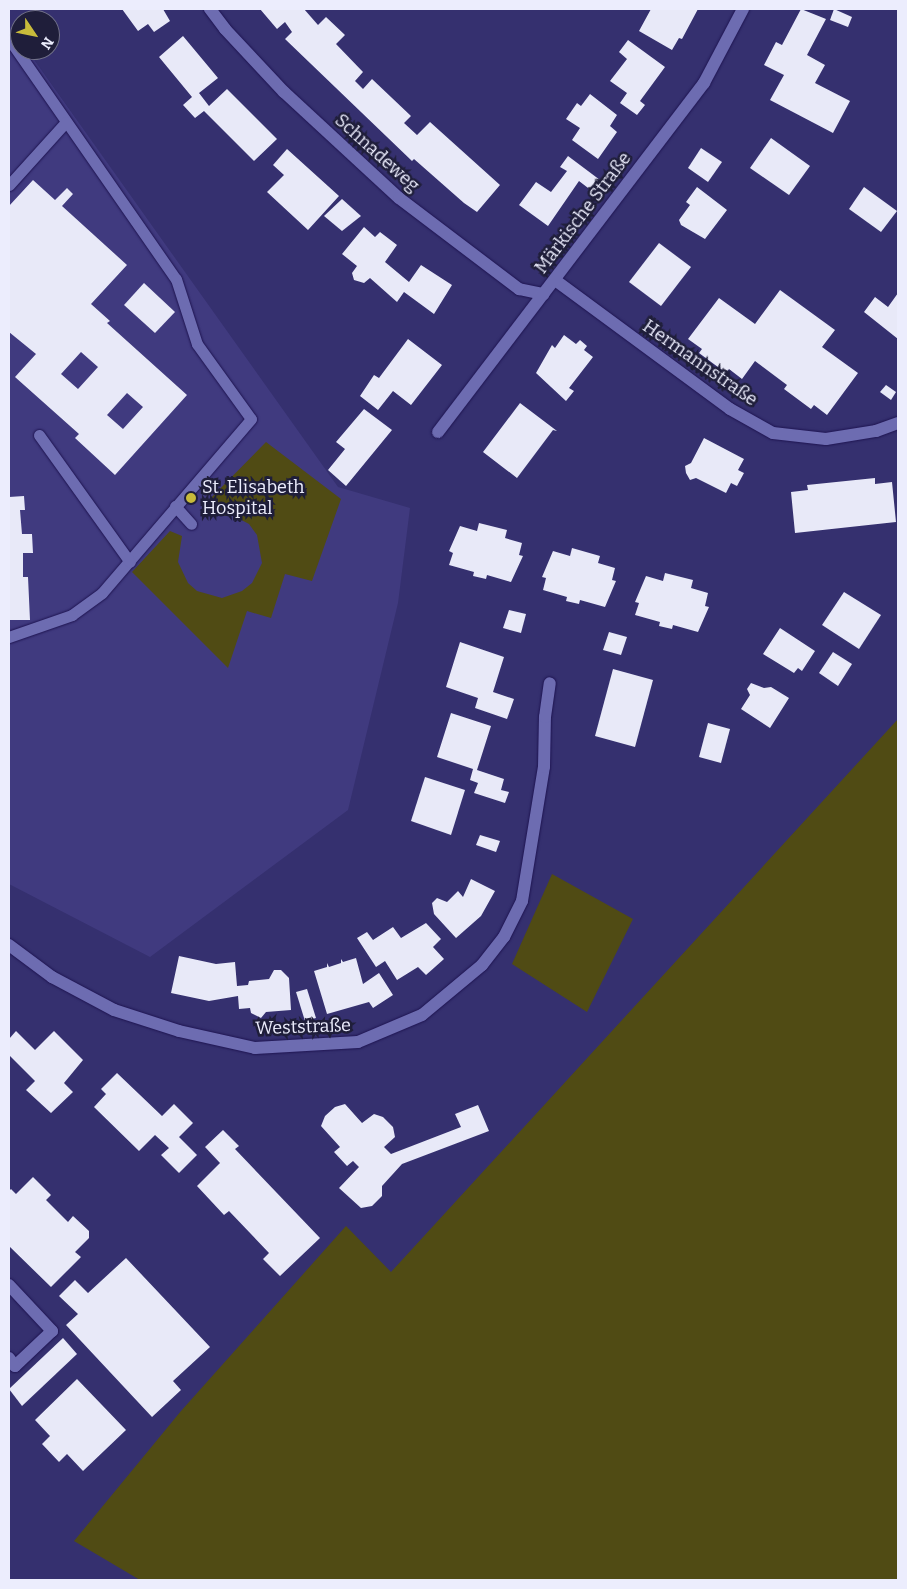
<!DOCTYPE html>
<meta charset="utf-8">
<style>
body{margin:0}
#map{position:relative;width:907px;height:1589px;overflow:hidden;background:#35306f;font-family:Bitter,serif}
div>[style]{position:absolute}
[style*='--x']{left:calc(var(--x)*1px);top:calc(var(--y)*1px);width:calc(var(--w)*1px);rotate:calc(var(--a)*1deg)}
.built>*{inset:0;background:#403a7f}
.green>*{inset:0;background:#504b14}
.building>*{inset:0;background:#e8e9f8}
.roads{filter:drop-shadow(0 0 1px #1e1451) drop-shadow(0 0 1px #1e1451)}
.service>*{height:11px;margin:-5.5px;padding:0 5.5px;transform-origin:5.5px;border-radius:5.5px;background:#6d6cb1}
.minor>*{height:12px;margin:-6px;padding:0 6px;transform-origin:6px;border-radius:6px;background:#6d6cb1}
.dots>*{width:14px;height:14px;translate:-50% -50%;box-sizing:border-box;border:2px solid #1f1e3a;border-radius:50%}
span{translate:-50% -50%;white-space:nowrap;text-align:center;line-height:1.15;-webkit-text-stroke:5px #1f1e3a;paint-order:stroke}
.street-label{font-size:18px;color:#ecedfd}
.poi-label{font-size:18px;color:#ecedfd}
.left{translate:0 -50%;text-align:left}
.frame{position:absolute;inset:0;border:10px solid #ecedfd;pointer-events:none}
.north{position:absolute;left:10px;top:10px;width:50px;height:50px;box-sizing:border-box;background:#1f1e3a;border:1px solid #717188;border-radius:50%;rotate:124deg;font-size:14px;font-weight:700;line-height:20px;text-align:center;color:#ecedfd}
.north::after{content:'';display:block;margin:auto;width:18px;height:22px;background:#c8bb3b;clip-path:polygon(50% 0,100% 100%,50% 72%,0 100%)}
</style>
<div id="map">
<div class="built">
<div style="clip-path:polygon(9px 25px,20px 41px,20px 50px,27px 50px,338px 487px,410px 508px,398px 603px,348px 810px,150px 957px,9px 884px)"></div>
</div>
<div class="green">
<div style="clip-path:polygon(266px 442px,341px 499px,312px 581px,285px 574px,271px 618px,247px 611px,228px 668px,132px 572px,170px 531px,182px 536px,178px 562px,188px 583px,197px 591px,222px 598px,242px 591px,252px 583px,262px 563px,257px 535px,249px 524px,234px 516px,208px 515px,207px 502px)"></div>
<div style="clip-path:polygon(898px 719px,898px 1580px,140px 1580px,74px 1541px,181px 1411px,346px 1226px,391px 1272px)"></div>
<div style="clip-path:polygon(552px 874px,633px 919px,587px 1012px,512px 964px)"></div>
</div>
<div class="building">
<div style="clip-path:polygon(122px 9px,163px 9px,170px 21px,154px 32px,148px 24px,138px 31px)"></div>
<div style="clip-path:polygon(260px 9px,304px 9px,318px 25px,326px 17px,345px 35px,336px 44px,363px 72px,355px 81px,363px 89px,372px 79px,411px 116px,404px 123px,417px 135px,430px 122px,500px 185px,477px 212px,464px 203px,414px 159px,412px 161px,285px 39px,292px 32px,285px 22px,277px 29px)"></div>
<div style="clip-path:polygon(651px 9px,698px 9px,682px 39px,679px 38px,672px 50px,639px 31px)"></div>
<div style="clip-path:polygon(801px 9px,826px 19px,807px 55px,825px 65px,815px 83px,850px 101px,833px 133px,770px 100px,784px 75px,764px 65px,776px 42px,782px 45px)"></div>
<div style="clip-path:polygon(834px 9px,852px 17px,848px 27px,830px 20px)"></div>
<div style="clip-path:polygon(183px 36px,218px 78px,199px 93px,209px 106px,227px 89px,277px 139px,254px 161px,204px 111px,195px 118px,183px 105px,192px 97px,159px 57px)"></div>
<div style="clip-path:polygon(628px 40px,665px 67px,640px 101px,645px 105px,637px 115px,620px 103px,627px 93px,610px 81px,627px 59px,619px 52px)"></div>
<div style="clip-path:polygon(590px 94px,617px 115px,610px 126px,617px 132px,598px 159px,572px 140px,580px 128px,566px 119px,577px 103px,581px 106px)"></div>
<div style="clip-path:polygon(771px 138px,810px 166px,789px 195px,750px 168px)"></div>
<div style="clip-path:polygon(701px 148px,722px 162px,708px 182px,688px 168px)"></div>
<div style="clip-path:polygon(287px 149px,339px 196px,308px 230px,267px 192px,284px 175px,273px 165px)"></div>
<div style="clip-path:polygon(568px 156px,600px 180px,592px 191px,579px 181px,548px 226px,519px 205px,536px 182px,551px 192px,567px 171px,560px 167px)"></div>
<div style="clip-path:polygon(evenodd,33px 180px,55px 200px,67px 188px,73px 194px,62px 206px,127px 265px,91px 304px,110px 321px,107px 323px,187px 395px,115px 475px,75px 438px,79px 434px,15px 377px,36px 354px,9px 332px,9px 206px,33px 180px,81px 352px,98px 367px,78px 389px,61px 374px,81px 352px,33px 180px,127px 393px,143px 407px,123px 429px,107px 415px,127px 393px)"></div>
<div style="clip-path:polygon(697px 187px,727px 210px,705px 239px,681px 225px,679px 220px,690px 205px,686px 202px)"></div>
<div style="clip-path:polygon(864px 187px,897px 211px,881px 232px,849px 209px)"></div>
<div style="clip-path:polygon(342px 199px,361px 216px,342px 231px,324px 216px)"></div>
<div style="clip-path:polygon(364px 227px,375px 237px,380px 232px,397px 245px,385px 262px,409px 282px,421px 265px,452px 285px,434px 314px,404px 292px,397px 302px,370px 278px,364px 283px,354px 280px,352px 273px,357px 266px,342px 254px)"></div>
<div style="clip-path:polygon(659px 243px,691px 267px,661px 306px,629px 282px)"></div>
<div style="clip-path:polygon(144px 283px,175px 312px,155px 333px,124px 305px)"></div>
<div style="clip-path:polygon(780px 290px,835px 330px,822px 347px,858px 373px,827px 415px,814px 405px,811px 409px,784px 389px,787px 385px,755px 361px,742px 379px,729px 369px,726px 373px,699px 353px,702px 349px,688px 339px,719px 298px,755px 324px)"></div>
<div style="clip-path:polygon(898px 293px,898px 339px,864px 312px,875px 297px,888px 307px)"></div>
<div style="clip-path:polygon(564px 335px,576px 344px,580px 340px,587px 346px,584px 350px,593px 357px,569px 388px,574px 391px,566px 401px,536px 373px,552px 345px,555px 348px)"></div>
<div style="clip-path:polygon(408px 339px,442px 365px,411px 405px,393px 391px,378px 410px,360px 396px,374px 375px,379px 378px)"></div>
<div style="clip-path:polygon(886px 385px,896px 392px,891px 400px,880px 392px)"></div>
<div style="clip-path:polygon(520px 403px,557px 431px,553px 430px,517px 478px,483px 452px)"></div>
<div style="clip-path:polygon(364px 409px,392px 430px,346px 486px,328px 470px,345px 449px,336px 442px)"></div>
<div style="clip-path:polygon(704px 438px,744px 459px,738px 470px,744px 473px,737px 486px,731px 483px,726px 493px,696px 478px,690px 480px,686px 473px,685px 466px,691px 463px)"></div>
<div style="clip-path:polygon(875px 478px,875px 484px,892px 482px,896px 522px,795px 533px,791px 492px,808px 490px,807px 485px)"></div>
<div style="clip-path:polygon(24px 496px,25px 510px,20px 510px,22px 534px,32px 534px,33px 553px,23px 553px,23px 577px,28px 577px,30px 620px,9px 620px,9px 497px)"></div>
<div style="clip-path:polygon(479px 523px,507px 530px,505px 538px,522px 543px,519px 555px,523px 556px,511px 582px,487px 575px,486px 579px,473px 576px,474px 572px,449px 565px,453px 553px,449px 551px,460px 526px,477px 531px)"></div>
<div style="clip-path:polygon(572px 548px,600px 556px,598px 563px,615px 568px,612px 580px,616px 581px,605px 607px,580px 600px,579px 604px,566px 601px,567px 597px,543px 590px,546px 578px,542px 577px,553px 551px,570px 556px)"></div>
<div style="clip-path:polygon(665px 573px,693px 580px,691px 588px,708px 593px,705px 606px,709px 607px,698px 632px,673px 625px,672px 629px,659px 626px,660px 622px,635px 615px,639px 603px,635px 602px,646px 576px,663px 581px)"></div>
<div style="clip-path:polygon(844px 592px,881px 615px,859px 649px,822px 625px)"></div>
<div style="clip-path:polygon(509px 610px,526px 614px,521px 633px,503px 628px)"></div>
<div style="clip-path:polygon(780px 628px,815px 651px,802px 671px,798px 668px,794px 673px,763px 654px)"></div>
<div style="clip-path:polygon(609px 632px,627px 637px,621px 655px,603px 650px)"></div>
<div style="clip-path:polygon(460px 642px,504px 657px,493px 692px,514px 699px,507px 719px,475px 708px,478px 698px,446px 687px)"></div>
<div style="clip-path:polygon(833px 652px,852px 664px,838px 686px,819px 673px)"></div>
<div style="clip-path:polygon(613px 669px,653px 680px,635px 747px,595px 736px)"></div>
<div style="clip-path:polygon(751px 683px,764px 688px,771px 687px,789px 698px,770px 728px,741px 709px,750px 695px,747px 689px)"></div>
<div style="clip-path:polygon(451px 713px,491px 726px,477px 770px,504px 779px,501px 790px,509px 792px,505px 803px,474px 793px,478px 783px,470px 780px,473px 769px,437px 757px)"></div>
<div style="clip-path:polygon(708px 723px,730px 729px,721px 763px,699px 757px)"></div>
<div style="clip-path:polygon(425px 777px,465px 790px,451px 835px,411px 821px)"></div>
<div style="clip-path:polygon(480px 835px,500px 841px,496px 852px,476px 845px)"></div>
<div style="clip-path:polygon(471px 879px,495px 891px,481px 916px,456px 938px,434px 914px,432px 903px,437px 898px,447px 902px,458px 891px,463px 897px)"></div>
<div style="clip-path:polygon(426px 923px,441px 939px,433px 947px,444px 959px,426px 975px,418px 967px,397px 980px,385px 961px,376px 967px,357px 938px,367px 932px,373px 940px,393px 927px,401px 938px)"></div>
<div style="clip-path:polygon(179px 956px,216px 964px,235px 962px,237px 986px,248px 985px,249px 981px,269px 979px,274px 970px,281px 970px,289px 978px,291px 1010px,266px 1012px,261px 1018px,251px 1013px,250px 1008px,239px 1009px,238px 996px,209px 1001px,171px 993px)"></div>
<div style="clip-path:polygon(356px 958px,363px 984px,379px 973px,393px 995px,373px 1008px,369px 1002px,327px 1014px,314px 971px,327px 967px,327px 963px,329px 967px,341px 963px,341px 959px,343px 962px)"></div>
<div style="clip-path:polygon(307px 989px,316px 1018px,305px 1021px,296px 992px)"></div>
<div style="clip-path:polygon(16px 1031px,35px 1050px,54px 1031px,83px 1060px,64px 1083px,73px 1092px,51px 1113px,26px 1090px,35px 1081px,9px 1055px,9px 1039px)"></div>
<div style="clip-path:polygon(117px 1073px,162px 1116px,174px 1104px,193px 1123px,179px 1137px,197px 1155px,179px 1173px,161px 1155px,169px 1148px,155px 1135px,139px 1151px,94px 1107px,106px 1094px,101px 1089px)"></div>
<div style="clip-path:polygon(345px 1104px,362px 1123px,374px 1114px,383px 1117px,393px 1127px,395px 1137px,384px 1147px,391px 1154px,461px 1127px,455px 1114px,478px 1105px,489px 1131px,402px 1164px,382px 1186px,382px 1196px,372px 1206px,361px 1208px,339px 1188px,359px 1167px,353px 1161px,347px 1166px,334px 1152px,340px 1147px,321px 1126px,325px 1116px,335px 1107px)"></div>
<div style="clip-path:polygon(223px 1130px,239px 1146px,235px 1149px,320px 1238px,280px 1276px,263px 1259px,269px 1253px,229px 1211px,224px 1215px,197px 1186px,220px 1163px,205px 1147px)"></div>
<div style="clip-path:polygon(33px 1177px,51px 1195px,46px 1200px,68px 1222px,73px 1216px,89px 1231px,89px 1238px,75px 1252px,81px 1257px,51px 1287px,9px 1246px,9px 1191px,11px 1189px,16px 1194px)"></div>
<div style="clip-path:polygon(126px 1258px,210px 1347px,173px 1381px,181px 1390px,152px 1417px,66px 1325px,78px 1314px,59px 1296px,75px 1280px,88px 1293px)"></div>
<div style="clip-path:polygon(63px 1338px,77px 1354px,22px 1406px,9px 1389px)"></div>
<div style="clip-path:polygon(77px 1379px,126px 1430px,83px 1471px,67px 1454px,59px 1462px,42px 1444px,50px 1436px,35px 1420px)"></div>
</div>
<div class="roads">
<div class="service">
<div style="--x:9;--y:39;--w:292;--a:55.2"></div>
<div style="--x:176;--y:279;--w:68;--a:72.1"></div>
<div style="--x:197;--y:344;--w:92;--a:54.2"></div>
<div style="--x:251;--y:419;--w:229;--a:130.6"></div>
<div style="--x:102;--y:593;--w:37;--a:144"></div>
<div style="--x:72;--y:615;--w:67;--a:160.8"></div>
<div style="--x:9;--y:185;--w:85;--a:-47.9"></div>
<div style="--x:39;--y:435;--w:156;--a:54.4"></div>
<div style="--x:175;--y:506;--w:24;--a:48"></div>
</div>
<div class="minor">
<div style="--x:210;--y:9;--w:25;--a:53"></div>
<div style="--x:225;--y:29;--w:86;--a:46.9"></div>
<div style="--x:284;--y:92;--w:156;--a:42.7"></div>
<div style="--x:399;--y:198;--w:151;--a:37.2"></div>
<div style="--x:519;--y:289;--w:25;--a:12"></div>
<div style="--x:555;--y:280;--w:217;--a:36.4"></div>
<div style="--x:730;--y:409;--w:49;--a:29.2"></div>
<div style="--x:773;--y:433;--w:53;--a:6.5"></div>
<div style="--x:826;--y:439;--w:51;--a:-9.1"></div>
<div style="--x:876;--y:431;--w:23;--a:-20"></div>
<div style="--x:438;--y:432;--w:439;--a:-52.7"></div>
<div style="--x:704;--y:83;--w:84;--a:-62.2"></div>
<div style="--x:9;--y:945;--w:54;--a:36.7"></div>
<div style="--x:52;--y:977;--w:70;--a:28"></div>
<div style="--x:114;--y:1010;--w:68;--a:17.9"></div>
<div style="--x:179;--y:1031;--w:78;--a:12.6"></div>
<div style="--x:255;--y:1048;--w:103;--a:-3.3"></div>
<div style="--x:358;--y:1042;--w:69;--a:-22.9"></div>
<div style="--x:422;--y:1015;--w:78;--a:-39.8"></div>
<div style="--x:482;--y:965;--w:36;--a:-52"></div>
<div style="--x:504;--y:937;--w:40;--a:-63.4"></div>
<div style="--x:522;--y:901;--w:136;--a:-80.7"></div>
<div style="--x:544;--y:767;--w:50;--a:-88.9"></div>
<div style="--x:545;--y:717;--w:34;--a:-82"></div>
<div style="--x:9;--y:1285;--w:63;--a:46.9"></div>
<div style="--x:52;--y:1331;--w:51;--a:136.6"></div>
<div style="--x:15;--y:1366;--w:10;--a:-127"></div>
</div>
</div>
<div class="dots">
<div style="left:191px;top:498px;background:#c8bb3b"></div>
</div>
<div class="street-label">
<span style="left:377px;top:153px;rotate:42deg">Schnadeweg</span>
<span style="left:583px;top:213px;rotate:-53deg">Märkische Straße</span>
<span style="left:700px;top:363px;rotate:35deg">Hermannstraße</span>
<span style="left:303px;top:1027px;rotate:-2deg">Weststraße</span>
</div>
<div class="poi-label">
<span class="left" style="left:202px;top:498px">St. Elisabeth<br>Hospital</span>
</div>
<div class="frame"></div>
<div class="north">N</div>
</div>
